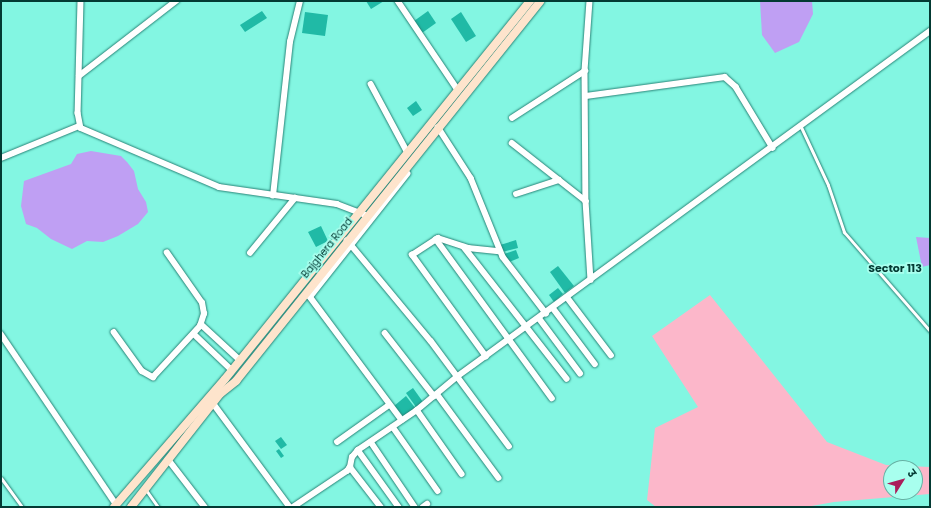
<!DOCTYPE html>
<meta charset="utf-8">
<style>
body{margin:0}
#map{position:relative;width:931px;height:508px;overflow:hidden;background:#83f6e2;font-family:Poppins,"Noto Sans Devanagari",sans-serif}
div>[style]{position:absolute}
[style*='--x']{left:calc(var(--x)*1px);top:calc(var(--y)*1px);width:calc(var(--w)*1px);rotate:calc(var(--a)*1deg)}
.green>*{inset:0;background:#fcb7ca}
.water>*{inset:0;background:#bf9ff3}
.building>*{inset:0;background:#20baa6}
.roads{filter:drop-shadow(0 0 1px #288477) drop-shadow(0 0 1px #288477)}
.service>*{height:3px;margin:-1.5px;padding:0 1.5px;transform-origin:1.5px;border-radius:1.5px;background:#fff}
.minor>*{height:5.5px;margin:-2.75px;padding:0 2.75px;transform-origin:2.75px;border-radius:2.75px;background:#fff}
.secondary>*{height:8px;margin:-4px;padding:0 4px;transform-origin:4px;border-radius:4px;background:#fee4cc}
span{translate:-50% -50%;white-space:nowrap;text-align:center;line-height:1.15;-webkit-text-stroke:3.5px #a8ffee;paint-order:stroke}
.street-label{font-size:10px;color:#033a33}
.neighbourhood-label{font-size:11px;color:#033a33;font-weight:700}
.frame{position:absolute;inset:0;border:2px solid #033a33;pointer-events:none}
.north{position:absolute;left:883px;top:460px;width:40px;height:40px;box-sizing:border-box;background:#a8ffee;border:1px solid #66b0a3;border-radius:50%;rotate:53deg;font-size:11px;font-weight:700;line-height:16px;text-align:center;color:#033a33}
.north::after{content:'';display:block;margin:auto;width:14px;height:18px;background:#aa1c5a;clip-path:polygon(50% 0,100% 100%,50% 72%,0 100%)}
</style>
<div id="map">
<div class="green">
<div style="clip-path:polygon(evenodd,710px 295px,827px 442px,886px 465px,930px 467px,930px 494px,834px 502px,806px 507px,656px 507px,647px 500px,655px 428px,698px 407px,652px 336px,710px 295px,891px 468px,915px 468px,915px 492px,891px 492px,891px 468px)"></div>
</div>
<div class="water">
<div style="clip-path:polygon(760px 1px,812px 1px,813px 14px,799px 42px,775px 53px,762px 35px)"></div>
<div style="clip-path:polygon(91px 151px,121px 156px,127px 162px,134px 171px,138px 189px,146px 202px,148px 212px,138px 224px,118px 236px,103px 242px,87px 241px,72px 249px,51px 239px,37px 228px,26px 224px,21px 206px,24px 181px,71px 164px,77px 154px)"></div>
<div style="clip-path:polygon(916px 237px,930px 238px,930px 265px,922px 267px)"></div>
</div>
<div class="building">
<div style="clip-path:polygon(366px 1px,384px 1px,371px 9px)"></div>
<div style="clip-path:polygon(262px 11px,267px 18px,245px 32px,240px 25px)"></div>
<div style="clip-path:polygon(428px 11px,436px 23px,422px 33px,414px 21px)"></div>
<div style="clip-path:polygon(305px 12px,328px 15px,325px 36px,302px 33px)"></div>
<div style="clip-path:polygon(461px 12px,476px 36px,466px 42px,451px 19px)"></div>
<div style="clip-path:polygon(416px 101px,422px 110px,413px 116px,407px 108px)"></div>
<div style="clip-path:polygon(321px 226px,328px 241px,316px 247px,308px 232px)"></div>
<div style="clip-path:polygon(516px 240px,518px 248px,502px 252px,500px 245px)"></div>
<div style="clip-path:polygon(516px 250px,519px 258px,507px 263px,504px 254px)"></div>
<div style="clip-path:polygon(558px 266px,574px 286px,565px 293px,550px 272px)"></div>
<div style="clip-path:polygon(558px 288px,563px 294px,554px 302px,549px 295px)"></div>
<div style="clip-path:polygon(413px 388px,423px 402px,416px 407px,406px 393px)"></div>
<div style="clip-path:polygon(406px 396px,416px 409px,405px 418px,394px 406px)"></div>
<div style="clip-path:polygon(281px 437px,287px 445px,281px 449px,275px 441px)"></div>
<div style="clip-path:polygon(279px 449px,284px 456px,281px 458px,276px 451px)"></div>
</div>
<div class="roads">
<div class="service">
<div style="--x:801;--y:127;--w:64;--a:65"></div>
<div style="--x:828;--y:185;--w:50;--a:71.2"></div>
<div style="--x:844;--y:232;--w:131;--a:49"></div>
<div style="--x:1;--y:478;--w:36;--a:54"></div>
<div style="--x:146;--y:490;--w:21;--a:55"></div>
</div>
<div class="minor">
<div style="--x:81;--y:1;--w:112;--a:91.5"></div>
<div style="--x:78;--y:113;--w:15;--a:79"></div>
<div style="--x:81;--y:128;--w:150;--a:23.1"></div>
<div style="--x:219;--y:187;--w:119;--a:8.2"></div>
<div style="--x:337;--y:204;--w:31;--a:21"></div>
<div style="--x:398;--y:1;--w:107;--a:56"></div>
<div style="--x:590;--y:1;--w:70;--a:94.1"></div>
<div style="--x:585;--y:71;--w:130;--a:89.6"></div>
<div style="--x:586;--y:201;--w:79;--a:86.4"></div>
<div style="--x:79;--y:76;--w:123;--a:-37.7"></div>
<div style="--x:371;--y:84;--w:76;--a:61.8"></div>
<div style="--x:586;--y:96;--w:140;--a:-7.8"></div>
<div style="--x:725;--y:77;--w:15;--a:42"></div>
<div style="--x:736;--y:87;--w:71;--a:58.8"></div>
<div style="--x:512;--y:118;--w:87;--a:-32.8"></div>
<div style="--x:438;--y:127;--w:61;--a:57.1"></div>
<div style="--x:471;--y:178;--w:85;--a:67.9"></div>
<div style="--x:503;--y:257;--w:71;--a:52.5"></div>
<div style="--x:512;--y:143;--w:94;--a:38.1"></div>
<div style="--x:1;--y:158;--w:84;--a:-22.3"></div>
<div style="--x:516;--y:194;--w:45;--a:-18"></div>
<div style="--x:273;--y:196;--w:155;--a:-83.7"></div>
<div style="--x:290;--y:42;--w:42;--a:-76.3"></div>
<div style="--x:436;--y:239;--w:197;--a:53.9"></div>
<div style="--x:347;--y:240;--w:131;--a:50.3"></div>
<div style="--x:431;--y:341;--w:131;--a:53.4"></div>
<div style="--x:464;--y:247;--w:167;--a:52"></div>
<div style="--x:250;--y:253;--w:71;--a:-50.7"></div>
<div style="--x:308;--y:294;--w:157;--a:53.3"></div>
<div style="--x:310;--y:297;--w:157;--a:-51.7"></div>
<div style="--x:567;--y:297;--w:73;--a:52.8"></div>
<div style="--x:553;--y:308;--w:70;--a:53.1"></div>
<div style="--x:539;--y:318;--w:69;--a:53.3"></div>
<div style="--x:201;--y:324;--w:53;--a:42.7"></div>
<div style="--x:114;--y:332;--w:48;--a:54.3"></div>
<div style="--x:142;--y:371;--w:13;--a:29"></div>
<div style="--x:153;--y:377;--w:69;--a:-47.3"></div>
<div style="--x:200;--y:326;--w:13;--a:-72"></div>
<div style="--x:204;--y:314;--w:11;--a:-100"></div>
<div style="--x:202;--y:303;--w:61;--a:-125"></div>
<div style="--x:385;--y:333;--w:80;--a:52.1"></div>
<div style="--x:1;--y:334;--w:205;--a:55.9"></div>
<div style="--x:194;--y:334;--w:52;--a:43.5"></div>
<div style="--x:486;--y:357;--w:126;--a:-126"></div>
<div style="--x:412;--y:255;--w:31;--a:-33"></div>
<div style="--x:438;--y:238;--w:32;--a:18"></div>
<div style="--x:468;--y:248;--w:31;--a:6"></div>
<div style="--x:437;--y:394;--w:104;--a:53.6"></div>
<div style="--x:213;--y:403;--w:129;--a:53.5"></div>
<div style="--x:417;--y:410;--w:78;--a:54.9"></div>
<div style="--x:393;--y:427;--w:78;--a:54.9"></div>
<div style="--x:337;--y:442;--w:64;--a:-35.4"></div>
<div style="--x:371;--y:442;--w:78;--a:55.9"></div>
<div style="--x:358;--y:450;--w:70;--a:54.3"></div>
<div style="--x:168;--y:459;--w:61;--a:52.4"></div>
<div style="--x:350;--y:467;--w:51;--a:52.2"></div>
<div style="--x:293;--y:507;--w:65;--a:-33.7"></div>
<div style="--x:347;--y:471;--w:5;--a:-53"></div>
<div style="--x:350;--y:467;--w:10;--a:-79"></div>
<div style="--x:352;--y:457;--w:9;--a:-49"></div>
<div style="--x:358;--y:450;--w:71;--a:-34.1"></div>
<div style="--x:417;--y:410;--w:53;--a:-39.7"></div>
<div style="--x:458;--y:376;--w:585;--a:-36.16"></div>
<div style="--x:423;--y:507;--w:5;--a:-37"></div>
</div>
<div class="secondary">
<div style="--x:114;--y:507;--w:169;--a:-49.1"></div>
<div style="--x:225;--y:379;--w:486;--a:-51.1"></div>
<div style="--x:131;--y:507;--w:144;--a:-51.8"></div>
<div style="--x:220;--y:394;--w:21;--a:-39"></div>
<div style="--x:236;--y:381;--w:487;--a:-51.3"></div>
</div>
</div>
<div class="street-label">
<span style="left:327px;top:248px;rotate:-51deg">Bajghera Road</span>
</div>
<div class="neighbourhood-label">
<span style="left:895px;top:268px">Sector 113</span>
</div>
<div class="frame"></div>
<div class="north">उ</div>
</div>
